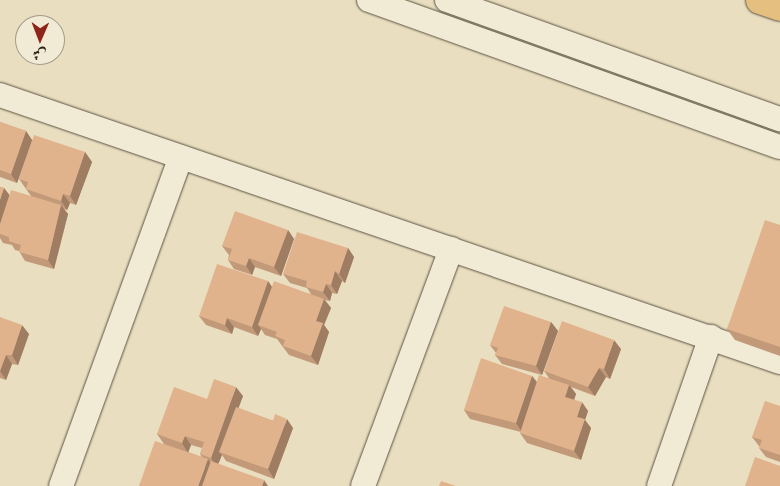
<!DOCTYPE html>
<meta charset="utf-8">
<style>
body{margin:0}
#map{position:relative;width:780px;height:486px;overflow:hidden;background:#e9debf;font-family:"IM FELL English",Amiri,serif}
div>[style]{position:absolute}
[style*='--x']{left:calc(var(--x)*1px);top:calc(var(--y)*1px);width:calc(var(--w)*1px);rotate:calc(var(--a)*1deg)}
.roads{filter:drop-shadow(0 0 1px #5b5242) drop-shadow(0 0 1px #5b5242)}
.minor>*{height:24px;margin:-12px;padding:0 12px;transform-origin:12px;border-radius:12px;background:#f1ead5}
.highway>*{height:28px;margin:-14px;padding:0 14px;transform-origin:14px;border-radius:14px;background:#e4bf80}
.wall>*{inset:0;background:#c29a79}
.shaded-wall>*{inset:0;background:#9e7d63}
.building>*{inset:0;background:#e1b38d}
span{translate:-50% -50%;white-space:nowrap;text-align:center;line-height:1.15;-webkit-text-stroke:4px #f1ead5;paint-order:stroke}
.north{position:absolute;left:15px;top:15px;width:50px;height:50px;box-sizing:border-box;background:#f1ead5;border:1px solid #a29b89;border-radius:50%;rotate:181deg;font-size:14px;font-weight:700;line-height:20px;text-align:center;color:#2c2418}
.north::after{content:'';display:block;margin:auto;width:18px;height:22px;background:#8f2418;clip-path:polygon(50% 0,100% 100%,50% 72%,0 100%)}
</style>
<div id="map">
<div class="roads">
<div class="minor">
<div style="--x:369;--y:0;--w:436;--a:19.7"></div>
<div style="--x:447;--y:0;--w:354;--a:19.7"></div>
<div style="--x:0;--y:95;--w:824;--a:18.9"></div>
<div style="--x:61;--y:486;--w:350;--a:-70"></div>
<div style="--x:363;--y:486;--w:253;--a:-69.6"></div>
<div style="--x:659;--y:486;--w:158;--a:-70.8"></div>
</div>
<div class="highway">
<div style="--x:760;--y:0;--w:21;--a:19"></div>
</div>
</div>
<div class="wall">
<div style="clip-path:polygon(0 122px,26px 131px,32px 140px,85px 152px,92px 162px,76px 205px,70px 203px,67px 210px,64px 209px,68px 214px,54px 269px,25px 261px,19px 251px,15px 250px,12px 245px,3px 243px,0 238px,0 187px,4px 188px,9px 195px,31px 196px,19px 179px,32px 141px,17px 183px,0 177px)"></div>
<div style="clip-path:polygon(780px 225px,780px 356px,735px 340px,727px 329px)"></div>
<div style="clip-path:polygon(288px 230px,294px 239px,281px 276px,255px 267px,252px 275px,234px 269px,228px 260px,229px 255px,222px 246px)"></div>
<div style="clip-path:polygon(348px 248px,354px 257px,345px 283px,342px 281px,337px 294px,332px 293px,330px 301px,325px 300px,331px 308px,324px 325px,329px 332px,318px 365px,289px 355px,277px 339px,265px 335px,261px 329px,258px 336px,234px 327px,232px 334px,206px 325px,199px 316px,268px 281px,272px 287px,311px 294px,307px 288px,290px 283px,283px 274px)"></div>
<div style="clip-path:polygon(0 317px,29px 334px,18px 365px,12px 364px,6px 380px,0 378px)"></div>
<div style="clip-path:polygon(551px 322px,558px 331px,542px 375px,502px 364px,495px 355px,496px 353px,490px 345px)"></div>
<div style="clip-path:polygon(621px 349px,610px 379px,606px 377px,595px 396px,571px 387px,576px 394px,574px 399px,588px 411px,585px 420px,591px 428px,581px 460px,527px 443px,520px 433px,521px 432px,470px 419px,464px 410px,532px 376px,537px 382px,549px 378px,544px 371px)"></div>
<div style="clip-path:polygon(evenodd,243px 396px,238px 408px,293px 428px,274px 479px,226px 461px,222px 455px,218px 464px,139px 486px,164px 444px,157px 434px,207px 399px,243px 396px,191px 445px,202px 448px,200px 454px,202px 457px,188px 452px,191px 445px)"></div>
<div style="clip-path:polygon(780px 406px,780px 462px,766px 457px,759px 448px,760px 446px,759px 446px,752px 437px)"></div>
</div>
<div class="shaded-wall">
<div style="clip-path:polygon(26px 131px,32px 140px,17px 183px,11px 174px)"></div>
<div style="clip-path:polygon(85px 152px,92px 162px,76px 205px,70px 196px)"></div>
<div style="clip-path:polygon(4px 188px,11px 197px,0 225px,0 200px)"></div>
<div style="clip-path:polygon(63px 194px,70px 203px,67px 210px,61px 201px)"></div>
<div style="clip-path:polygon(61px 205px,68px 214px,54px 269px,48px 260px)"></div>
<div style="clip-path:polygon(288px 230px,294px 239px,281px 276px,274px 267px)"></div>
<div style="clip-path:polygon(348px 248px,354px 257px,345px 283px,339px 274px)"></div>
<div style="clip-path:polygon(249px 258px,255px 267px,252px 275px,246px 266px)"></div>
<div style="clip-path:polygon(335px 271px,342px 281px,337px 294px,331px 285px)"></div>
<div style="clip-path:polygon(268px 281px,274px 290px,258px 325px,261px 329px,258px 336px,252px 327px)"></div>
<div style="clip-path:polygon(326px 284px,332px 293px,330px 301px,323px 292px)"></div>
<div style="clip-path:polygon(324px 299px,331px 308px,324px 325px,329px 332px,318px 365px,311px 356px,316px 321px)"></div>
<div style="clip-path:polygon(227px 318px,234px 327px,232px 334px,225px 325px)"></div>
<div style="clip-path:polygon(551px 322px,558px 331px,542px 375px,536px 366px)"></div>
<div style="clip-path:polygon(22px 325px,29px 334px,18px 365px,12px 355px)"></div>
<div style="clip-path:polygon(614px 340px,621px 349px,610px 379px,604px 369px)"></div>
<div style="clip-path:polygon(6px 355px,12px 364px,6px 380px,0 371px)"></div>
<div style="clip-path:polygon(599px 368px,606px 377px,595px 396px,588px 387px)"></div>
<div style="clip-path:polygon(532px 376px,539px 385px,522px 432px,516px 423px)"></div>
<div style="clip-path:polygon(569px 385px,576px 394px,572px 406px,565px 397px)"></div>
<div style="clip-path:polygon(236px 387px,243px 396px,222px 453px,219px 452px,222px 455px,217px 467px,211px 458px)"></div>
<div style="clip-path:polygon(582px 402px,588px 411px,585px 420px,591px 428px,581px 460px,574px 451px,577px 417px)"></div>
<div style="clip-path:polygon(287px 419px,293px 428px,274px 479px,268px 469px)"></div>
<div style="clip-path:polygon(185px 436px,191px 445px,188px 453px,182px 443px)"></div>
<div style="clip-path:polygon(208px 459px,214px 468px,208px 486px,198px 486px)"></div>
<div style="clip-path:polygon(264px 480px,268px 486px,262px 486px)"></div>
</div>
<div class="building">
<div style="clip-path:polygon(0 122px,26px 131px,11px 174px,0 170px)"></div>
<div style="clip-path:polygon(34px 135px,85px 152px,70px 196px,63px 194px,61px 201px,26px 189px,28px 182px,19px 179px)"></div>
<div style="clip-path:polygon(0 187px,4px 188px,0 200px)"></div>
<div style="clip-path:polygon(11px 190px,61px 205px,48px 260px,19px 252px,21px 245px,9px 241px,9px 237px,0 234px,0 224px)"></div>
<div style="clip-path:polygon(235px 211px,288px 230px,274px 267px,249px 258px,246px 266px,228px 260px,232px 249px,222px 246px)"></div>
<div style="clip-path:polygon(765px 220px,780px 225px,780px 347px,727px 329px)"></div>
<div style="clip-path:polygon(297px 232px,348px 248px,339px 274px,335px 271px,331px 285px,326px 284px,323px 292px,306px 287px,307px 281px,283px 274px)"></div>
<div style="clip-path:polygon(217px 264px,268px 281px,252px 327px,227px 318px,225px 325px,199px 316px)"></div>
<div style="clip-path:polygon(274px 281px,324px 299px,316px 321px,323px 323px,311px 356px,283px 346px,285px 340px,275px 336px,277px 332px,258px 325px)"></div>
<div style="clip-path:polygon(504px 306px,551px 322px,536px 366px,495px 355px,498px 348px,490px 345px)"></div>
<div style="clip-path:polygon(0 317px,22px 325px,12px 355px,6px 355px,0 371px)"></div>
<div style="clip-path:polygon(562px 321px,614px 340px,604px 369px,599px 368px,588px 387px,544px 371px)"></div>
<div style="clip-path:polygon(481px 358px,532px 376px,516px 423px,464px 410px)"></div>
<div style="clip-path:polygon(539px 375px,569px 385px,565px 397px,582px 402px,577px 417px,585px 419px,574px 451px,520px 433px)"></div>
<div style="clip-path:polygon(214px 379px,236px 387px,211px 458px,200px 454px,204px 442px,185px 436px,182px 443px,157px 434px,174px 387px,207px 399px)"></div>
<div style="clip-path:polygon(765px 401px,780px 406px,780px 455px,759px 448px,762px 440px,752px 437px)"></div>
<div style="clip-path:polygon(236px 407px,273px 421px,275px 414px,287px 419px,268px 469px,219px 452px)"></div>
<div style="clip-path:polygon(155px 441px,208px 459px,198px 486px,139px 486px)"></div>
<div style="clip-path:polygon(755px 457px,780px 466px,780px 486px,745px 486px)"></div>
<div style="clip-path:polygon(211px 461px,264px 480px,262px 486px,202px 486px)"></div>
<div style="clip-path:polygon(441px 481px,456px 486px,439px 486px)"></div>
</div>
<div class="north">ش</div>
</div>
